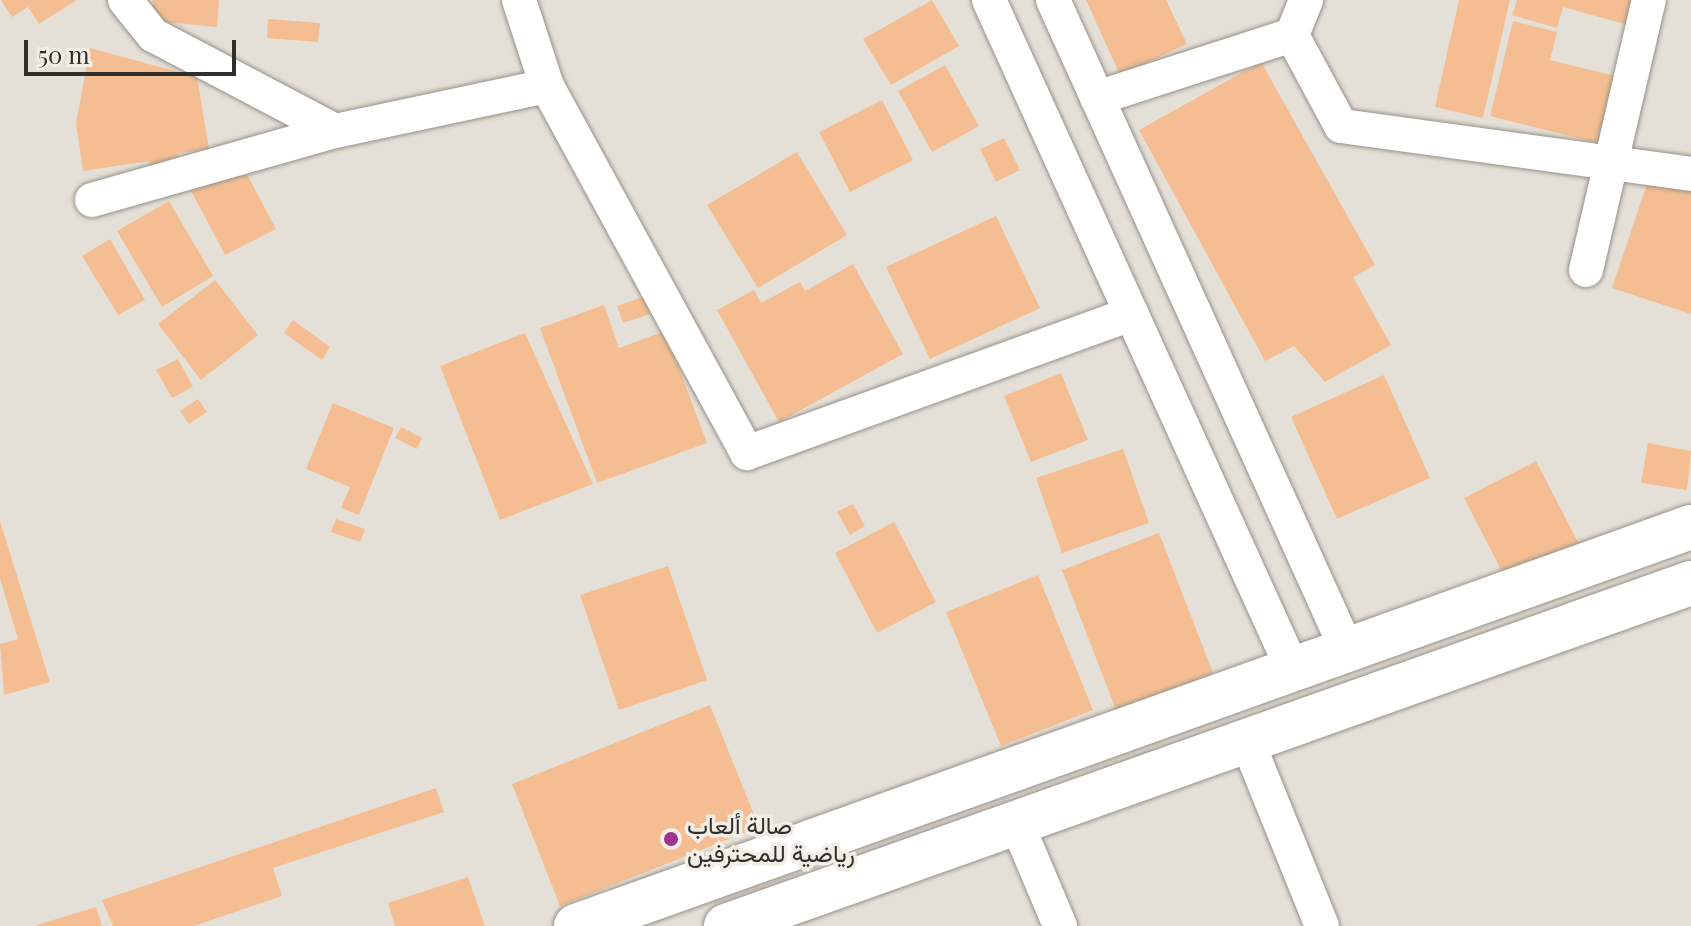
<!DOCTYPE html>
<meta charset="utf-8">
<style>
body{margin:0}
#map{position:relative;width:1691px;height:926px;overflow:hidden;background:#e5e0d7;font-family:"Playfair Display",Vazirmatn,serif}
div>[style]{position:absolute}
[style*='--x']{left:calc(var(--x)*1px);top:calc(var(--y)*1px);width:calc(var(--w)*1px);rotate:calc(var(--a)*1deg)}
.building>*{inset:0;background:#f4be92}
.roads{filter:drop-shadow(0 0 2px #96918a) drop-shadow(0 0 2px #96918a)}
.minor>*{height:34px;margin:-17px;padding:0 17px;transform-origin:17px;border-radius:17px;background:#fff}
.secondary>*{height:44px;margin:-22px;padding:0 22px;transform-origin:22px;border-radius:22px;background:#fff}
.dots>*{width:22px;height:22px;translate:-50% -50%;box-sizing:border-box;border:4px solid #f2ede5;border-radius:50%}
span{translate:-50% -50%;white-space:nowrap;text-align:center;line-height:1.15;-webkit-text-stroke:7px #f2ede5;paint-order:stroke}
.poi-label{font-size:24px;color:#312f2c}
.left{translate:0 -50%;text-align:left}
.scale{position:absolute;left:24px;top:40px;width:212px;height:36px;box-sizing:border-box;border:4px solid #312f2c;border-top:0;padding-left:10px;font-size:24px;line-height:28px;white-space:nowrap;color:#312f2c;-webkit-text-stroke:6px #f2ede5;paint-order:stroke}
</style>
<div id="map">
<div class="building">
<div style="clip-path:polygon(1px 0,77px 0,39px 24px,28px 7px,12px 17px)"></div>
<div style="clip-path:polygon(153px 0,219px 0,217px 27px,151px 21px)"></div>
<div style="clip-path:polygon(932px 0,959px 46px,891px 85px,863px 39px)"></div>
<div style="clip-path:polygon(1086px 0,1166px 0,1187px 44px,1120px 75px)"></div>
<div style="clip-path:polygon(1459px 0,1510px 0,1483px 118px,1435px 107px)"></div>
<div style="clip-path:polygon(1517px 0,1635px 0,1628px 25px,1563px 7px,1557px 28px,1512px 15px)"></div>
<div style="clip-path:polygon(268px 19px,320px 23px,318px 42px,267px 38px)"></div>
<div style="clip-path:polygon(1513px 21px,1557px 32px,1550px 60px,1615px 76px,1598px 143px,1490px 116px)"></div>
<div style="clip-path:polygon(90px 48px,197px 77px,209px 149px,178px 153px,174px 171px,151px 174px,149px 161px,83px 171px,76px 123px)"></div>
<div style="clip-path:polygon(1261px 62px,1375px 265px,1353px 277px,1391px 345px,1325px 382px,1294px 346px,1265px 361px,1139px 130px)"></div>
<div style="clip-path:polygon(945px 65px,979px 126px,932px 152px,898px 91px)"></div>
<div style="clip-path:polygon(882px 100px,913px 160px,850px 192px,819px 132px)"></div>
<div style="clip-path:polygon(1004px 138px,1020px 170px,996px 182px,980px 149px)"></div>
<div style="clip-path:polygon(797px 152px,847px 235px,758px 288px,707px 205px)"></div>
<div style="clip-path:polygon(239px 159px,276px 229px,225px 255px,188px 185px)"></div>
<div style="clip-path:polygon(1651px 172px,1691px 185px,1691px 314px,1612px 288px)"></div>
<div style="clip-path:polygon(169px 201px,213px 276px,162px 307px,117px 231px)"></div>
<div style="clip-path:polygon(996px 216px,1040px 308px,930px 359px,886px 267px)"></div>
<div style="clip-path:polygon(110px 239px,145px 300px,118px 315px,82px 256px)"></div>
<div style="clip-path:polygon(853px 264px,903px 354px,779px 422px,717px 310px,754px 290px,761px 303px,800px 282px,805px 291px)"></div>
<div style="clip-path:polygon(215px 280px,258px 335px,201px 380px,158px 324px)"></div>
<div style="clip-path:polygon(643px 297px,650px 314px,623px 323px,617px 306px)"></div>
<div style="clip-path:polygon(604px 305px,619px 348px,665px 331px,707px 443px,597px 483px,540px 328px)"></div>
<div style="clip-path:polygon(293px 320px,330px 347px,322px 360px,284px 333px)"></div>
<div style="clip-path:polygon(525px 333px,593px 484px,500px 520px,440px 366px)"></div>
<div style="clip-path:polygon(178px 359px,193px 387px,172px 398px,156px 370px)"></div>
<div style="clip-path:polygon(1061px 373px,1088px 440px,1031px 462px,1004px 396px)"></div>
<div style="clip-path:polygon(1384px 375px,1430px 478px,1337px 519px,1291px 417px)"></div>
<div style="clip-path:polygon(198px 399px,207px 412px,189px 424px,180px 411px)"></div>
<div style="clip-path:polygon(333px 403px,394px 428px,359px 515px,341px 508px,350px 487px,306px 469px)"></div>
<div style="clip-path:polygon(401px 427px,422px 438px,417px 449px,395px 438px)"></div>
<div style="clip-path:polygon(1648px 443px,1691px 451px,1687px 490px,1641px 483px)"></div>
<div style="clip-path:polygon(1123px 449px,1149px 523px,1062px 553px,1036px 478px)"></div>
<div style="clip-path:polygon(1536px 461px,1580px 546px,1508px 583px,1464px 498px)"></div>
<div style="clip-path:polygon(853px 504px,865px 526px,850px 535px,837px 512px)"></div>
<div style="clip-path:polygon(336px 519px,365px 529px,360px 542px,331px 532px)"></div>
<div style="clip-path:polygon(0 521px,50px 682px,4px 695px,0 644px,18px 639px,0 579px)"></div>
<div style="clip-path:polygon(894px 522px,936px 602px,877px 633px,835px 553px)"></div>
<div style="clip-path:polygon(1159px 533px,1213px 673px,1116px 710px,1062px 570px)"></div>
<div style="clip-path:polygon(668px 566px,707px 680px,619px 710px,580px 595px)"></div>
<div style="clip-path:polygon(1038px 575px,1093px 710px,1001px 746px,946px 612px)"></div>
<div style="clip-path:polygon(710px 705px,759px 827px,560px 906px,512px 784px)"></div>
<div style="clip-path:polygon(436px 788px,444px 812px,273px 868px,282px 896px,194px 926px,113px 926px,102px 900px)"></div>
<div style="clip-path:polygon(468px 877px,485px 926px,395px 926px,388px 903px)"></div>
<div style="clip-path:polygon(96px 907px,102px 926px,38px 926px,37px 925px)"></div>
</div>
<div class="roads">
<div class="minor">
<div style="--x:125;--y:0;--w:45;--a:51.3"></div>
<div style="--x:153;--y:35;--w:206;--a:27.8"></div>
<div style="--x:335;--y:131;--w:217;--a:-12"></div>
<div style="--x:547;--y:86;--w:418;--a:61.4"></div>
<div style="--x:747;--y:453;--w:409;--a:-19.9"></div>
<div style="--x:519;--y:0;--w:90;--a:72"></div>
<div style="--x:989;--y:0;--w:736;--a:65.59"></div>
<div style="--x:1053;--y:0;--w:713;--a:65.66"></div>
<div style="--x:1292;--y:35;--w:38;--a:-68"></div>
<div style="--x:1097;--y:98;--w:205;--a:-17.9"></div>
<div style="--x:1292;--y:35;--w:103;--a:61.7"></div>
<div style="--x:1341;--y:126;--w:353;--a:7.8"></div>
<div style="--x:92;--y:200;--w:253;--a:-15.9"></div>
<div style="--x:1586;--y:270;--w:277;--a:-76.9"></div>
<div style="--x:1248;--y:743;--w:197;--a:68"></div>
<div style="--x:1017;--y:824;--w:111;--a:67.1"></div>
</div>
<div class="secondary">
<div style="--x:576;--y:926;--w:1184;--a:-19.69"></div>
<div style="--x:726;--y:926;--w:1024;--a:-19.57"></div>
</div>
</div>
<div class="dots">
<div style="left:671px;top:839px;background:#a03392"></div>
</div>
<div class="poi-label">
<span class="left" style="left:687px;top:839px">صالة ألعاب<br>رياضية للمحترفين</span>
</div>
<div class="scale">50 m</div>
</div>
